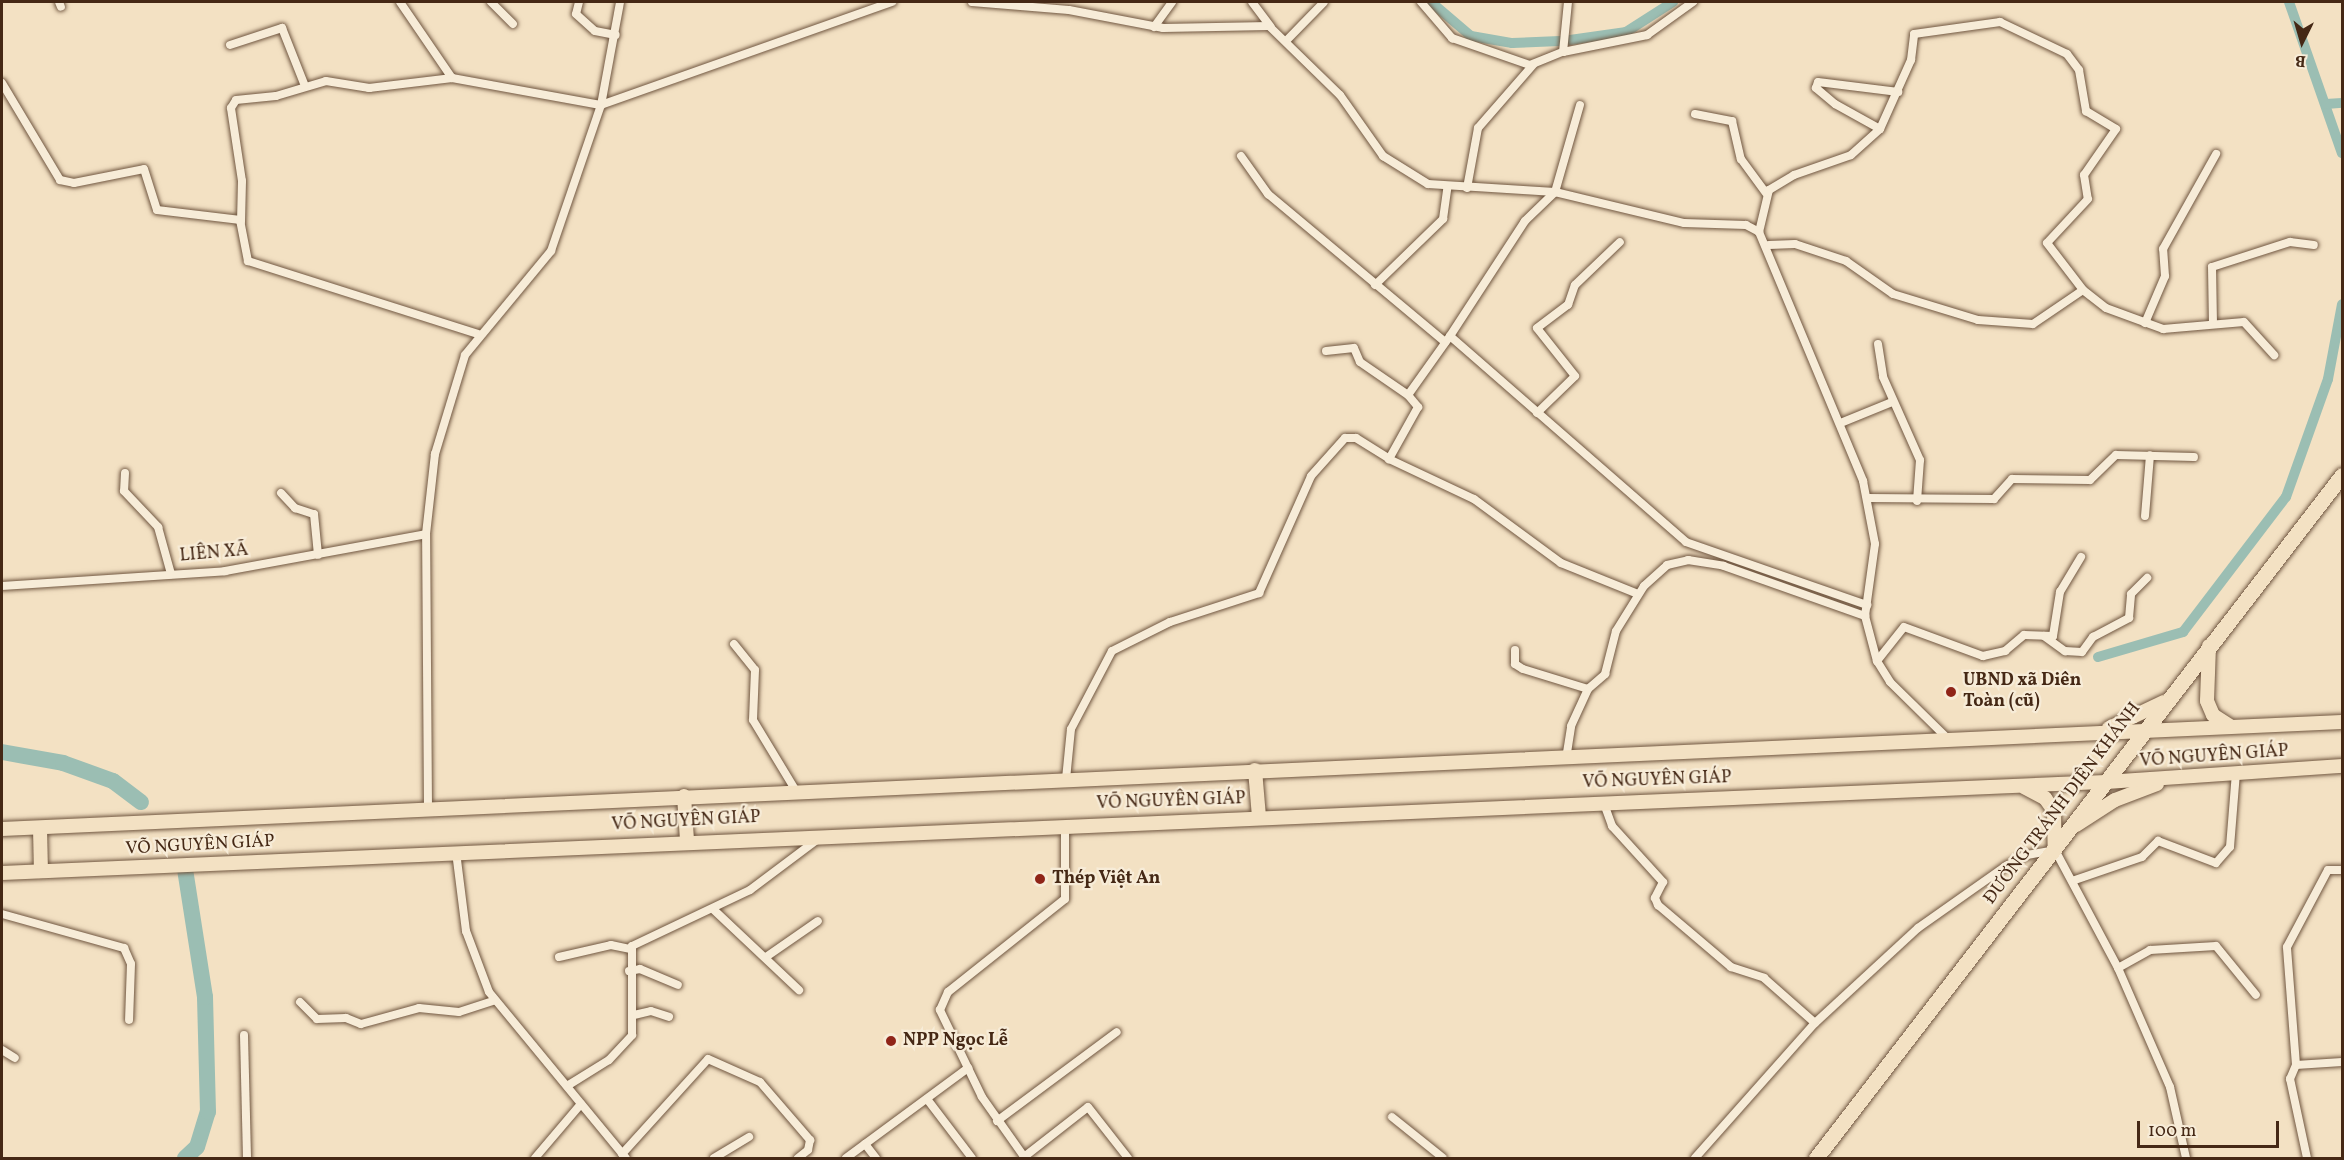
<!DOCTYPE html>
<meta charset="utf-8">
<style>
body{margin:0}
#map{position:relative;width:2344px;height:1160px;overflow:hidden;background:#f3e1c3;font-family:Vollkorn,serif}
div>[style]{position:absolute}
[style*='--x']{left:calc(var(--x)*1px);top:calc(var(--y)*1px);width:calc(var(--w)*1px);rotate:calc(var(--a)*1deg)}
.canal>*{height:10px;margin:-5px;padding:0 5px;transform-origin:5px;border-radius:5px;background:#9bbeb3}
.river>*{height:16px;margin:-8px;padding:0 8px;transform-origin:8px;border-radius:8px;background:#9bbeb3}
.roads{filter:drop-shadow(0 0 2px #705640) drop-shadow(0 0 2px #705640)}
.street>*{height:8px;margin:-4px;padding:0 4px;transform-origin:4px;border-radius:4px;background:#f7ecd8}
.primary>*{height:14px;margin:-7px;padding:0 7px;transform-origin:7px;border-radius:7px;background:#f3e1c3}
.highway>*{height:15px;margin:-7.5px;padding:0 7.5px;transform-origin:7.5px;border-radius:7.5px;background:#f3e1c3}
.dots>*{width:16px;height:16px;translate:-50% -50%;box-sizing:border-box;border:3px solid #f7ecd8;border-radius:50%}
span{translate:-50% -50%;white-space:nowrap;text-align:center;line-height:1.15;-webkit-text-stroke:4.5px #f7ecd8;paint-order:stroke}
.street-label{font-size:18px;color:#452815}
.poi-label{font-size:18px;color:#452815;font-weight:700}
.left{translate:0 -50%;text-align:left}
.frame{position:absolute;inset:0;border:3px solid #452815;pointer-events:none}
.north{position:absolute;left:2272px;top:12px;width:60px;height:60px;-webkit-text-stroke:4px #f7ecd8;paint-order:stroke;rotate:185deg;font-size:16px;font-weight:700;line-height:24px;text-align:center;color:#452815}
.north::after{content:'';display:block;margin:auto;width:21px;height:27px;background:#452815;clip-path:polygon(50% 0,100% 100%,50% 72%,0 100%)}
.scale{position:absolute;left:2137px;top:1121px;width:142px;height:27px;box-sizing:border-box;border:3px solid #452815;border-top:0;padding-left:8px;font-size:18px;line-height:21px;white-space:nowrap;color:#452815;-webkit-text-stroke:4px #f7ecd8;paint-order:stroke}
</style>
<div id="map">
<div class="canal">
<div style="--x:1431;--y:2;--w:52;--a:40.4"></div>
<div style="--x:1471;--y:36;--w:42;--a:9.7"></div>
<div style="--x:1512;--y:43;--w:48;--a:-2.4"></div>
<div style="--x:2289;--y:2;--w:160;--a:70.7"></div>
<div style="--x:1570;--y:40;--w:57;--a:-8.1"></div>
<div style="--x:1626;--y:32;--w:56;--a:-32.6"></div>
<div style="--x:2326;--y:104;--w:16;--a:-4"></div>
<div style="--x:2098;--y:657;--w:89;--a:-16.4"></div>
<div style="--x:2183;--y:632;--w:170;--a:-52.7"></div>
<div style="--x:2286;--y:497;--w:125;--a:-70.4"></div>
<div style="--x:2328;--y:379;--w:76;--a:-79.4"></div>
</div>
<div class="river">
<div style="--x:2;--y:752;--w:62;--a:10.2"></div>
<div style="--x:63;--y:763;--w:53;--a:19.8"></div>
<div style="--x:113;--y:781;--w:35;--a:37"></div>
<div style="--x:185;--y:1158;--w:16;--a:-43"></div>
<div style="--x:197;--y:1147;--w:37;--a:-73"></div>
<div style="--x:208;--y:1112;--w:115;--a:-91.5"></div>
<div style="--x:205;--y:997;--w:130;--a:-98.9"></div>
</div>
<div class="roads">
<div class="street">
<div style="--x:59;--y:2;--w:5;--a:68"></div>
<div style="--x:400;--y:2;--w:92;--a:55.6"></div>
<div style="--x:491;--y:2;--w:31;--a:45"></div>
<div style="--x:579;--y:2;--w:12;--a:104"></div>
<div style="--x:576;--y:14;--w:25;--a:42"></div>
<div style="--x:595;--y:31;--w:21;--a:11"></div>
<div style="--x:972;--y:2;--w:97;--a:4.7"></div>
<div style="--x:1069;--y:10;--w:96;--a:10.8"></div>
<div style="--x:1163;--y:28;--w:106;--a:-1.1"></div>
<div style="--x:1269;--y:26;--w:99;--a:44.2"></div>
<div style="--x:1340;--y:95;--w:75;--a:54.8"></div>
<div style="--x:1383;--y:156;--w:53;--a:31.9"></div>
<div style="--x:1428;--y:184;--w:127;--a:3.6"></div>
<div style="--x:1555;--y:192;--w:133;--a:13.5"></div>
<div style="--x:1684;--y:223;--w:62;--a:1.8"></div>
<div style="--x:1746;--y:225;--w:15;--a:28"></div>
<div style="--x:1759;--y:232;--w:270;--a:67.3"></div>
<div style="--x:1863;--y:481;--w:64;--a:79.2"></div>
<div style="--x:1875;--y:544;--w:73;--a:97.9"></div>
<div style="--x:1865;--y:616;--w:47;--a:75.1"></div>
<div style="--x:1877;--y:661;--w:25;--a:58"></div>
<div style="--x:1890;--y:682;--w:83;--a:44.5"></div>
<div style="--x:1252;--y:2;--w:31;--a:53"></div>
<div style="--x:1421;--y:2;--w:48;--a:49.3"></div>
<div style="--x:1452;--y:38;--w:83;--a:19.1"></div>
<div style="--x:1530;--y:65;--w:35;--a:-22"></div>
<div style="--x:1563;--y:52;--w:86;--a:-11.4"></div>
<div style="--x:1647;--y:35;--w:57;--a:-35.7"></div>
<div style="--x:1154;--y:27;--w:31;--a:-54"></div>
<div style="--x:1286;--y:41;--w:54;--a:-45.7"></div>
<div style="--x:230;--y:45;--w:55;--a:-18.1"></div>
<div style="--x:282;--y:28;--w:62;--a:68.4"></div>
<div style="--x:1563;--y:52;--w:50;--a:-84.3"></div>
<div style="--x:2;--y:83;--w:113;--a:59.1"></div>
<div style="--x:60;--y:180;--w:14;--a:12"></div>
<div style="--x:74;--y:183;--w:71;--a:-11.3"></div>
<div style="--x:144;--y:169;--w:43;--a:72.4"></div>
<div style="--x:157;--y:210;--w:84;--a:6.9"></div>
<div style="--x:240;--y:220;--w:42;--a:79"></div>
<div style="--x:248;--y:261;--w:241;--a:17.6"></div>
<div style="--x:1580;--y:105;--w:91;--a:106"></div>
<div style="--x:1555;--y:192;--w:42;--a:136"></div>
<div style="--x:1525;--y:221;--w:137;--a:123.1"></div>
<div style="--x:1450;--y:336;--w:313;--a:41.1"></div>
<div style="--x:1686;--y:542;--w:192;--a:19.2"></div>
<div style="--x:1695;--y:114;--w:38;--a:11"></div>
<div style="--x:1732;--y:121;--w:39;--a:77"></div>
<div style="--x:1741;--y:159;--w:42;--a:53.7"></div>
<div style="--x:1880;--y:129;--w:51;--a:-150.9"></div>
<div style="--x:1835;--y:104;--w:25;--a:-140"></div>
<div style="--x:1816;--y:88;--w:6;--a:-72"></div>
<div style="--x:1818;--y:82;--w:81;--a:7.1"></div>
<div style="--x:1241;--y:156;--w:47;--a:54.6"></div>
<div style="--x:1268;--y:194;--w:231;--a:39.9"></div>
<div style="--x:1467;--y:188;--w:61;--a:-79.6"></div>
<div style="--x:1478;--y:128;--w:84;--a:-48.9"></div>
<div style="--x:241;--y:222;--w:41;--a:-88.6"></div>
<div style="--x:242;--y:181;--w:74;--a:-98.6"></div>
<div style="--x:231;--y:108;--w:9;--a:-58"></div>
<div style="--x:236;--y:100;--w:40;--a:-5.7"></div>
<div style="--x:276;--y:96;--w:52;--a:-16.7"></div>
<div style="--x:326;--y:81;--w:44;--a:9.2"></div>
<div style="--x:369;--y:88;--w:84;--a:-6.9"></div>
<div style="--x:452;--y:78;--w:151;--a:10.3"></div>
<div style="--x:601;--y:105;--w:105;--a:-79.5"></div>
<div style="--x:1759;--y:232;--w:43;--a:-76.6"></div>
<div style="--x:1769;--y:190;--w:29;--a:-31"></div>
<div style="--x:1794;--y:175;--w:60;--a:-19.3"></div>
<div style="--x:1851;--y:155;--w:39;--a:-42"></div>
<div style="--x:1880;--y:129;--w:76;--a:-65.8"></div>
<div style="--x:1911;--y:60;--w:26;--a:-83"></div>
<div style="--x:1914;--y:34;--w:87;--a:-7.9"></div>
<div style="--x:2000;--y:22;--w:74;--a:25.5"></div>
<div style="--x:2067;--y:54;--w:20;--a:53"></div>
<div style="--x:2079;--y:70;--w:42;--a:80.3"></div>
<div style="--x:2086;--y:111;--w:35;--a:31"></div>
<div style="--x:2116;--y:129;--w:56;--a:124.8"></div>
<div style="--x:2084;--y:175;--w:24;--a:81"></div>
<div style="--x:2088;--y:199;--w:60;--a:133"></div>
<div style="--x:2047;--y:243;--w:59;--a:52.5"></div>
<div style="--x:1769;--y:245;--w:26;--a:-2"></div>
<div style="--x:1795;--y:244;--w:54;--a:18.4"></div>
<div style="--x:1846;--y:261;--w:57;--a:35.1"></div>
<div style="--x:1893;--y:294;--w:89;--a:17"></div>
<div style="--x:1978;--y:320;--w:55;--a:4.2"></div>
<div style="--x:2033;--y:324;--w:60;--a:-34.2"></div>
<div style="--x:2083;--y:290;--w:29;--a:38"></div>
<div style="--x:2106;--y:308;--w:61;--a:20.2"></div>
<div style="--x:2163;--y:329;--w:81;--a:-4.9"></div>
<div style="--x:2244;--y:322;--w:45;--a:47.7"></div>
<div style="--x:1375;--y:285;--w:95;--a:-44.1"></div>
<div style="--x:1443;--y:219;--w:30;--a:-82"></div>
<div style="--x:2145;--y:323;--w:51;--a:-66.9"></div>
<div style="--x:2165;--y:276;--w:27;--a:-94"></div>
<div style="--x:2163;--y:249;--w:109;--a:-60.8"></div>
<div style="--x:2213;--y:324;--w:57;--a:-91"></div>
<div style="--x:2212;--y:267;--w:82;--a:-17.8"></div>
<div style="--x:2290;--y:242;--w:24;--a:7"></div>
<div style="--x:1450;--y:336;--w:72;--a:125.4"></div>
<div style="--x:1408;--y:395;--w:16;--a:50"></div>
<div style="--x:1418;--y:407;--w:60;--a:119.1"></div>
<div style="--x:1389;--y:459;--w:94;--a:25.2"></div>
<div style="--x:1474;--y:499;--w:108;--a:36.3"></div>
<div style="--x:1561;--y:563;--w:83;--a:21.9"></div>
<div style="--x:1878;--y:344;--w:33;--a:81"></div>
<div style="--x:1883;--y:377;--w:91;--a:66"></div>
<div style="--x:1920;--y:460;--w:41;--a:94.2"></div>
<div style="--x:1326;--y:351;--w:28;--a:-6"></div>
<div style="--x:1354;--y:348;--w:15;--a:67"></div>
<div style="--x:1360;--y:362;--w:58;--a:34.5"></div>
<div style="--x:1537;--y:413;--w:53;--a:-44.2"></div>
<div style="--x:1575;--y:376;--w:61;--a:-128.4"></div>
<div style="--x:1537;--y:328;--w:39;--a:-37"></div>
<div style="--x:1568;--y:305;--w:21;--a:-71"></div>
<div style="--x:1575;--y:285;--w:62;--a:-43.7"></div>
<div style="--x:1843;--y:422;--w:53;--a:-22.2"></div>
<div style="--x:125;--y:473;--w:18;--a:93"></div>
<div style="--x:124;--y:491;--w:50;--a:46.6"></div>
<div style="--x:158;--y:527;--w:49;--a:74.5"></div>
<div style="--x:281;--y:493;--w:21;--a:47"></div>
<div style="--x:295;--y:508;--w:20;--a:18"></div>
<div style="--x:314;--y:514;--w:41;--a:84.4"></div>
<div style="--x:1867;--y:498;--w:127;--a:0.5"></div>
<div style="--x:1994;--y:499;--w:27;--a:-48"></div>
<div style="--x:2012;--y:479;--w:78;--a:0.7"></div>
<div style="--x:2090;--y:480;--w:36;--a:-44"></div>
<div style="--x:2116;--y:455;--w:78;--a:1.5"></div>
<div style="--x:2145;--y:516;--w:61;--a:-85.3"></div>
<div style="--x:2;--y:586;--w:224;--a:-3.8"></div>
<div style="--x:225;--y:571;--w:204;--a:-10.4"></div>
<div style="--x:2044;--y:636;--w:26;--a:36"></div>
<div style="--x:2065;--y:651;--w:17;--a:3"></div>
<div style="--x:2082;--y:652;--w:19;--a:-54"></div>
<div style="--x:2093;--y:637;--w:41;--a:-27.8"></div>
<div style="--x:2129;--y:618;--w:24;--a:-85"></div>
<div style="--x:2131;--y:594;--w:23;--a:-45"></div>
<div style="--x:734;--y:644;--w:33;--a:51"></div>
<div style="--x:755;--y:670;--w:50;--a:92.3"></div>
<div style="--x:753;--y:720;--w:83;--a:58.8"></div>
<div style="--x:1515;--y:650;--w:14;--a:90"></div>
<div style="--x:1515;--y:664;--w:9;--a:32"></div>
<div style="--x:1523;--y:669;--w:68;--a:17.1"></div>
<div style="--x:1877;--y:661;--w:43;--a:-51.5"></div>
<div style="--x:1904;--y:627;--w:84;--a:20.2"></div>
<div style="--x:1983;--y:656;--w:23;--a:-13"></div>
<div style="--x:2005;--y:651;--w:25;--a:-40"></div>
<div style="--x:2024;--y:635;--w:29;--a:2"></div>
<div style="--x:2053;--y:636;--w:45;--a:-81"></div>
<div style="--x:2060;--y:592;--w:41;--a:-59"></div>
<div style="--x:1566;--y:759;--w:33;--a:-81"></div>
<div style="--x:1571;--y:726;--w:41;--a:-65.3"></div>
<div style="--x:1588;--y:689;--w:23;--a:-41"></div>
<div style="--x:1605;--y:674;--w:44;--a:-75.7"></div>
<div style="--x:1616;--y:631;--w:53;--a:-58.1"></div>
<div style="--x:1644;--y:586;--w:31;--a:-42"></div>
<div style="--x:1667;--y:565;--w:22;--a:-13"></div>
<div style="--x:1688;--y:560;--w:36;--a:9"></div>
<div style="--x:1724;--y:566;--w:150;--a:19.5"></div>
<div style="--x:1066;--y:779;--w:50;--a:-84.3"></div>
<div style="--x:1071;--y:729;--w:88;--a:-62.3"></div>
<div style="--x:1112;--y:651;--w:65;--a:-26.6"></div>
<div style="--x:1170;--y:622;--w:94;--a:-18"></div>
<div style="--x:1259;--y:593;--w:128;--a:-66"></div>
<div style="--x:1311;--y:476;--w:51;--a:-48.2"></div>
<div style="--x:1345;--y:438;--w:11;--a:0"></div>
<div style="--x:1356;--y:438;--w:39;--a:32"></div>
<div style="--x:1603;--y:801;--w:27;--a:70"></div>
<div style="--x:1612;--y:826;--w:76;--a:47.7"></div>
<div style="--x:1663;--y:882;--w:18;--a:117"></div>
<div style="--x:1655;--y:898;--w:8;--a:67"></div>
<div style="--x:1658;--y:905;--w:96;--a:40.3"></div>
<div style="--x:1731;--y:967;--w:35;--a:18"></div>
<div style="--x:1764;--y:978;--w:68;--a:41.4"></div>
<div style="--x:428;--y:807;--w:273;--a:-90.4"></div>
<div style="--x:426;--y:534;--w:81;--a:-83.6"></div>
<div style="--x:435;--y:454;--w:103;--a:-73.1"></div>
<div style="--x:465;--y:355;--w:135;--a:-50.4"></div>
<div style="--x:551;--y:251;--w:154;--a:-71.1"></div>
<div style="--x:601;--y:105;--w:309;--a:-19.5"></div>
<div style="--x:456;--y:852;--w:80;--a:82.8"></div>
<div style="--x:466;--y:931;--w:65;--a:69.3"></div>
<div style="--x:489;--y:992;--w:215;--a:50.5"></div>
<div style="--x:2072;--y:881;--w:74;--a:-18.9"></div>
<div style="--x:2142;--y:857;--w:23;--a:-45"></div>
<div style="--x:2158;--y:841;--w:62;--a:20.8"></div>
<div style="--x:2216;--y:863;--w:21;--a:-49"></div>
<div style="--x:2230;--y:847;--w:74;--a:-85.4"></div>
<div style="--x:714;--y:910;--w:117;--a:43.3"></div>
<div style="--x:2;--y:914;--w:127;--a:15.6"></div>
<div style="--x:124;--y:948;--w:17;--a:66"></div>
<div style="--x:131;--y:964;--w:56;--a:92"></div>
<div style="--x:559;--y:957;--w:53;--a:-13"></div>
<div style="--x:611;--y:945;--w:19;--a:12"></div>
<div style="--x:766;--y:957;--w:63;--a:-34.7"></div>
<div style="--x:2118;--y:968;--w:37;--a:-29"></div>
<div style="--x:2150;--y:950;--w:66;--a:-3.5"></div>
<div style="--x:2216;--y:946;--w:63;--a:50.8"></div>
<div style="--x:629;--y:971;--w:11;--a:-10"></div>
<div style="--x:640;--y:969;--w:41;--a:22.8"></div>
<div style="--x:300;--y:1002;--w:24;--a:45"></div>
<div style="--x:317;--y:1019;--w:29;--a:-2"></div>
<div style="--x:346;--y:1018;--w:16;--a:22"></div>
<div style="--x:361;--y:1024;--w:60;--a:-15.4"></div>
<div style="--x:419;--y:1008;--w:40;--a:5.7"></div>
<div style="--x:459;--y:1012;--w:38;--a:-18"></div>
<div style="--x:634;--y:1015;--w:17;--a:-13"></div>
<div style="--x:651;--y:1011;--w:19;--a:18"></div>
<div style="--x:244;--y:1035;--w:123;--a:88.6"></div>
<div style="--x:2;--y:1050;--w:15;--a:32"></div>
<div style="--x:2296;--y:1065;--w:46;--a:-3.7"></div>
<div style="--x:567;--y:1086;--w:49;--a:-31.8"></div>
<div style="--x:609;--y:1060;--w:34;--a:-47"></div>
<div style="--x:632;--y:1035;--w:89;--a:-90"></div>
<div style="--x:632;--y:946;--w:131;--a:-25.4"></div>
<div style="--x:750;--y:890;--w:85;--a:-36.9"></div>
<div style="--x:927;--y:1099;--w:74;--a:52.7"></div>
<div style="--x:1392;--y:1117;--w:65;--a:38.8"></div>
<div style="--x:997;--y:1121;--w:149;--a:-36.6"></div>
<div style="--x:865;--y:1144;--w:18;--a:52"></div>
<div style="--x:622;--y:1154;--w:128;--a:-47.8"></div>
<div style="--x:708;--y:1059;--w:57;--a:23.9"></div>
<div style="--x:760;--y:1082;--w:77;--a:49.2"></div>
<div style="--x:810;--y:1140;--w:10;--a:101"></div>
<div style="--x:808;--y:1150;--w:13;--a:141"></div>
<div style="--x:1024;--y:1157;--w:81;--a:-38"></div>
<div style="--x:1088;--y:1107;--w:65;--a:51.9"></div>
<div style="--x:535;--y:1158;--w:71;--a:-49.6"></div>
<div style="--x:714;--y:1158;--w:41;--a:-31"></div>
<div style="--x:846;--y:1158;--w:152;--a:-36.4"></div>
<div style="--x:1025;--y:1158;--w:75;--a:-125.2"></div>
<div style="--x:982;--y:1097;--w:97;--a:-115.8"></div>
<div style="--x:940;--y:1010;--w:20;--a:-66"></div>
<div style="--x:948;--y:992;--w:149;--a:-38.5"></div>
<div style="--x:1065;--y:899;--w:74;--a:-90"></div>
<div style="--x:1695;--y:1158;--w:181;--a:-48.4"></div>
<div style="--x:1815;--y:1023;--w:140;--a:-42.7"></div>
<div style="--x:1918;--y:928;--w:108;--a:-35.2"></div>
<div style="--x:2006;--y:866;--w:24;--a:-28"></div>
<div style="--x:2027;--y:855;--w:28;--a:-10"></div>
<div style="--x:2055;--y:850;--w:134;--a:61.9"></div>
<div style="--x:2118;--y:968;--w:130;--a:66.4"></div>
<div style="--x:2170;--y:1087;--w:73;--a:77.3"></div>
<div style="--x:2307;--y:1158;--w:81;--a:-102.1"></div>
<div style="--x:2290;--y:1079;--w:15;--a:-67"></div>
<div style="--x:2296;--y:1065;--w:118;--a:-94.4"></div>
<div style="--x:2287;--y:947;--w:87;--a:-62"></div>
<div style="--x:2328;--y:870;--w:14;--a:0"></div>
</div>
<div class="primary">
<div style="--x:2209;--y:646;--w:55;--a:92.1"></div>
<div style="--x:2207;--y:701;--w:15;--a:67"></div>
<div style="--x:2213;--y:715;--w:20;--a:33"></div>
<div style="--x:2109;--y:728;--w:61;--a:-25.3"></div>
<div style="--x:1255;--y:770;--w:47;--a:85.1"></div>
<div style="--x:2024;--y:787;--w:24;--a:28"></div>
<div style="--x:2045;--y:798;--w:16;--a:55"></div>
<div style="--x:2054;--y:811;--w:39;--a:89"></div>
<div style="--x:684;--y:796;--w:44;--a:86.1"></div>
<div style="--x:2076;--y:825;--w:46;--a:-32.7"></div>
<div style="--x:2115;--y:800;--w:45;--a:-20.9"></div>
<div style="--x:40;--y:828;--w:43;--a:88.7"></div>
<div style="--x:2;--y:829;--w:2342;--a:-2.62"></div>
<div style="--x:2;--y:873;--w:2106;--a:-2.48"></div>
<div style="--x:2106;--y:782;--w:237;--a:-3.9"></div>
</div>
<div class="highway">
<div style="--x:1816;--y:1158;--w:862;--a:-52.4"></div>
</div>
</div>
<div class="dots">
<div style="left:1951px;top:692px;background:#8f2418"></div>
<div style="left:1040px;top:879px;background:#8f2418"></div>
<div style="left:891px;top:1041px;background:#8f2418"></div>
</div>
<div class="street-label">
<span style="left:214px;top:554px;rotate:-5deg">LIÊN XÃ</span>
<span style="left:2214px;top:757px;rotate:-4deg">VÕ NGUYÊN GIÁP</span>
<span style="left:1657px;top:781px;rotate:-2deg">VÕ NGUYÊN GIÁP</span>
<span style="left:1171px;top:802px;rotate:-2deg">VÕ NGUYÊN GIÁP</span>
<span style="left:2063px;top:804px;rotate:-53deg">ĐƯỜNG TRÁNH DIÊN KHÁNH</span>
<span style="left:686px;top:822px;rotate:-3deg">VÕ NGUYÊN GIÁP</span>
<span style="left:200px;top:846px;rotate:-3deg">VÕ NGUYÊN GIÁP</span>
</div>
<div class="poi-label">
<span class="left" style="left:1963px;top:692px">UBND xã Diên<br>Toàn (cũ)</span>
<span class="left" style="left:1052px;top:879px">Thép Việt An</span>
<span class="left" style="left:903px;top:1041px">NPP Ngọc Lễ</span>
</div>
<div class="frame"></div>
<div class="north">B</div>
<div class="scale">100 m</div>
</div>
